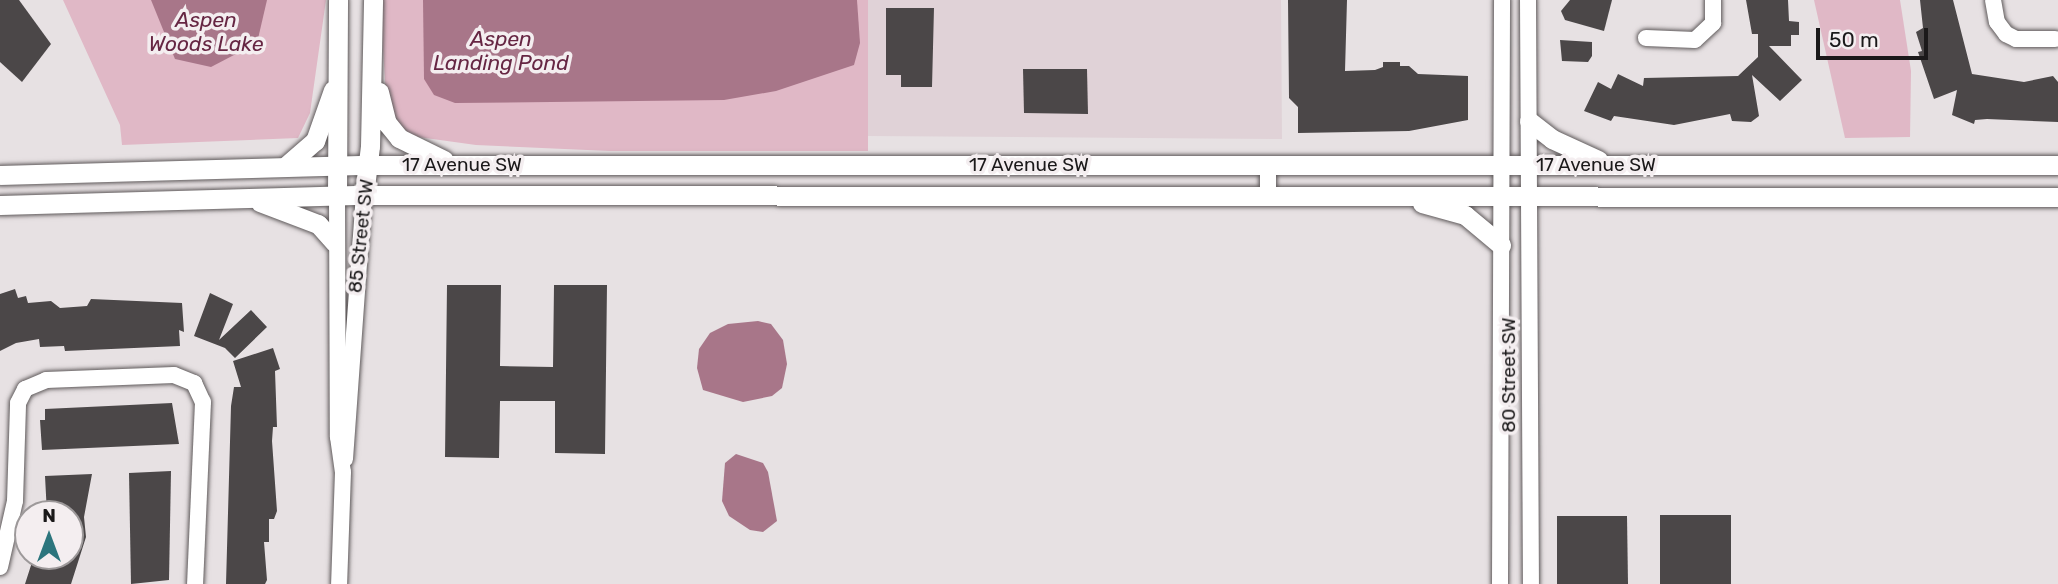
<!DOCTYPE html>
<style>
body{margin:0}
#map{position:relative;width:2058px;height:584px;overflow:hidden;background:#e7e1e3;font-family:Rubik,sans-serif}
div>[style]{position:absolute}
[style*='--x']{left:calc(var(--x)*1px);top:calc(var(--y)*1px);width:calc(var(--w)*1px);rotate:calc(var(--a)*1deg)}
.built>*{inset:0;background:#e0d2d7}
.green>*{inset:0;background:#e0b8c6}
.water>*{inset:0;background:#a87689}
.building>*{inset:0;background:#4b4748}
.roads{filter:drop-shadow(0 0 2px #5f5a5b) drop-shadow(0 0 2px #5f5a5b)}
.minor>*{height:16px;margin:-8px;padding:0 8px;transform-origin:8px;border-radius:8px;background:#fff}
.major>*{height:19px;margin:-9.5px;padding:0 9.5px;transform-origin:9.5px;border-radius:9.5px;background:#fff}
span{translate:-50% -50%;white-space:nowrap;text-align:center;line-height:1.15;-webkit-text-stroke:7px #f4eef0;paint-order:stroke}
.street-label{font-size:19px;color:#1b191a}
.water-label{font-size:21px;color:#662643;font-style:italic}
.north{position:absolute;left:14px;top:500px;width:70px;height:70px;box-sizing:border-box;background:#f4eef0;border:2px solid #9d999a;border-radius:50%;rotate:0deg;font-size:19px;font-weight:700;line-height:28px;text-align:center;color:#1b191a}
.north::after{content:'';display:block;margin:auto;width:24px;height:32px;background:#2c757d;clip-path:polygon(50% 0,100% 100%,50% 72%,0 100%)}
.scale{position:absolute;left:1816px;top:28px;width:112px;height:32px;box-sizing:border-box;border:4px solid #1b191a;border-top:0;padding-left:9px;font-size:21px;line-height:24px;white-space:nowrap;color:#1b191a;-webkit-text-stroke:5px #f4eef0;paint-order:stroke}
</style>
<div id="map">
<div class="built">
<div style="clip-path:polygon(868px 0,1281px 0,1282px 139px,868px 136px)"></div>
</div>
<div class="green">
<div style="clip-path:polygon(63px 0,326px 0,310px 113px,298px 138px,122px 145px,120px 125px)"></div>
<div style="clip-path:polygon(380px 0,868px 0,868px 151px,610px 151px,476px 145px,411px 136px,391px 115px,386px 96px)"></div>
<div style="clip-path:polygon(1814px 0,1900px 0,1911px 71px,1910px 137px,1845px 138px)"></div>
</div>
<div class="water">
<div style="clip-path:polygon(151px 0,267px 0,257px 43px,211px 67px,175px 59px)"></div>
<div style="clip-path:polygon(423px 0,857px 0,860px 43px,854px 65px,776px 91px,724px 100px,455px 103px,434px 95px,424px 79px)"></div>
<div style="clip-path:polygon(758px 321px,771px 324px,783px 340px,787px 364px,782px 388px,772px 396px,743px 402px,703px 390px,697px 368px,699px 349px,710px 333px,728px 324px)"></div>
<div style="clip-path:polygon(736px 454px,763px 463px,768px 472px,777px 521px,763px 532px,750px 530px,729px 516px,722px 501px,725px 463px)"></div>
</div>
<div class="building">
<div style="clip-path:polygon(0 0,19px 0,51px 44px,22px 82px,0 62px)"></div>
<div style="clip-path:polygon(1288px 0,1347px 0,1345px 71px,1375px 70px,1383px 67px,1383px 62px,1400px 62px,1400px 66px,1409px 66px,1418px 74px,1468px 76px,1468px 120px,1409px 131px,1298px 133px,1298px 107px,1289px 98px)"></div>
<div style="clip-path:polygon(1570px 0,1612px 0,1604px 31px,1565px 20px,1561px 11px)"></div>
<div style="clip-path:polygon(1746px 0,1788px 0,1789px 21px,1799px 22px,1799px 35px,1791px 35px,1791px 46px,1769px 46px,1802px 80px,1780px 101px,1752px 75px,1759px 116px,1751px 122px,1732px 121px,1730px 114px,1674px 125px,1614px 116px,1611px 121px,1584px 111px,1598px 82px,1611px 89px,1618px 74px,1643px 86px,1644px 78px,1738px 76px,1758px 57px,1758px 34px,1752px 34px)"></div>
<div style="clip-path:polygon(1920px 0,1953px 0,1972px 74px,2024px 82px,2053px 76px,2058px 82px,2058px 122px,1987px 119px,1975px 120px,1974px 124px,1952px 115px,1957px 90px,1934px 99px,1918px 52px,1922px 51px,1916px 32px,1923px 28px)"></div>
<div style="clip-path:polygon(886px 8px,934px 8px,932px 87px,901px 87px,901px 75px,886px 75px)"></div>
<div style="clip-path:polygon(1560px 40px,1592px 42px,1592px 56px,1588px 62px,1562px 61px)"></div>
<div style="clip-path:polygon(1023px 69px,1087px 69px,1088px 114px,1024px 113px)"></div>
<div style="clip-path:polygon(447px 285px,501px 285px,500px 366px,553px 367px,554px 285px,607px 285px,605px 454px,555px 453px,555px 401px,500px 401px,499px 458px,445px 457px)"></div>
<div style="clip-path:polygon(15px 289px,18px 298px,26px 296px,28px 303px,51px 301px,60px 308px,87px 306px,91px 299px,182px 303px,184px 332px,179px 330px,180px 346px,65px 351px,64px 346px,40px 347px,39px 339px,16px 343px,0 351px,0 294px)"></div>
<div style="clip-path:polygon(210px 293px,233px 304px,219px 340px,251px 310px,267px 327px,235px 358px,225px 348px,194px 336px)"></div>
<div style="clip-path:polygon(273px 348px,280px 369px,275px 371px,277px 427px,273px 427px,272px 441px,277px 511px,274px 519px,269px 519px,269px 542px,264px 542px,267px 580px,265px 584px,226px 584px,231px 406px,234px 387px,241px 387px,233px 361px)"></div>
<div style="clip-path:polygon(172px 403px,179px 444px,42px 450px,40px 420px,45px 420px,45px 409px)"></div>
<div style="clip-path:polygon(171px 471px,169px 580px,131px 584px,129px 473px)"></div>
<div style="clip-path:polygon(92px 474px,84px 517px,86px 537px,71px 584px,25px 584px,34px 556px,70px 556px,70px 514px,47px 514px,45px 476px)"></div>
<div style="clip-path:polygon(1660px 515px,1731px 515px,1731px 584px,1660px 584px)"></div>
<div style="clip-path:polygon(1557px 516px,1627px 516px,1628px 584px,1557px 584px)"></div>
</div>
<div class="roads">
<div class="minor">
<div style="--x:1528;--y:0;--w:584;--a:89.71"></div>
<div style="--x:1993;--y:0;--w:22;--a:80"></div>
<div style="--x:1997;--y:22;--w:15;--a:53"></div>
<div style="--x:2006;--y:34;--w:11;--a:27"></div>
<div style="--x:2016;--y:39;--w:39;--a:0"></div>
<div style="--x:1646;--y:38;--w:49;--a:2.3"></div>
<div style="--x:1695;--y:40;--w:25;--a:-43"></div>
<div style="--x:1713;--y:23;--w:23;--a:-90"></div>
<div style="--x:1268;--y:165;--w:30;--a:90"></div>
<div style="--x:337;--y:196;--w:241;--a:89.8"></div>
<div style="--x:338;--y:437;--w:35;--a:82"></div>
<div style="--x:343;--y:472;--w:112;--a:92"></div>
<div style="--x:345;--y:459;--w:265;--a:-85.9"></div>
<div style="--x:0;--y:567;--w:68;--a:-77.2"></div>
<div style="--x:15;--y:501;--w:98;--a:-88.2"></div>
<div style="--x:18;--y:403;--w:16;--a:-63"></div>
<div style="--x:25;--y:389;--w:23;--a:-23"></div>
<div style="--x:46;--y:380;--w:128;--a:-2.2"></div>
<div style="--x:174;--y:375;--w:22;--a:22"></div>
<div style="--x:194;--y:383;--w:21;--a:65"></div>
<div style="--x:203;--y:402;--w:182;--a:92.5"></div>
<div style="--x:1500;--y:584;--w:584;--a:-89.8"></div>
</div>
<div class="major">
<div style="--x:379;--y:92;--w:32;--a:76"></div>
<div style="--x:387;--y:123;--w:19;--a:51"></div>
<div style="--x:399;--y:138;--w:50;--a:26.1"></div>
<div style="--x:1529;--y:121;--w:29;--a:38"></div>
<div style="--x:1552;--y:139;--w:51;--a:24.5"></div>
<div style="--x:287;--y:165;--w:37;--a:-41"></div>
<div style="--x:315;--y:141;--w:54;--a:-70.6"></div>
<div style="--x:0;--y:175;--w:368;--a:-1.6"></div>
<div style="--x:368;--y:165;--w:1690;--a:0"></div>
<div style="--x:364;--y:195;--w:49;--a:-83"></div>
<div style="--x:370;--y:146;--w:146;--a:-88.8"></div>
<div style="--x:337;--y:196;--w:196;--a:-89.7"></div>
<div style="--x:260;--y:202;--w:62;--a:20.8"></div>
<div style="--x:318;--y:224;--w:25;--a:48"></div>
<div style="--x:1422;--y:203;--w:45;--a:15.6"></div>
<div style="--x:1465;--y:215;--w:47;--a:39.8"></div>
<div style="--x:0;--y:205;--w:364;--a:-1.6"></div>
<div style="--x:364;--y:195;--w:1694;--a:0.07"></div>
</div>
</div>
<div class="street-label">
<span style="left:462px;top:165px">17 Avenue SW</span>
<span style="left:1029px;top:165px">17 Avenue SW</span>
<span style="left:1596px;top:165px">17 Avenue SW</span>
<span style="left:361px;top:236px;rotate:-84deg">85 Street SW</span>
<span style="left:1509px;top:375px;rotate:-90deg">80 Street SW</span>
</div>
<div class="water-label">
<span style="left:206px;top:32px">Aspen<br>Woods Lake</span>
<span style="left:501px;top:51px">Aspen<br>Landing Pond</span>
</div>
<div class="north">N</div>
<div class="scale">50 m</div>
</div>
